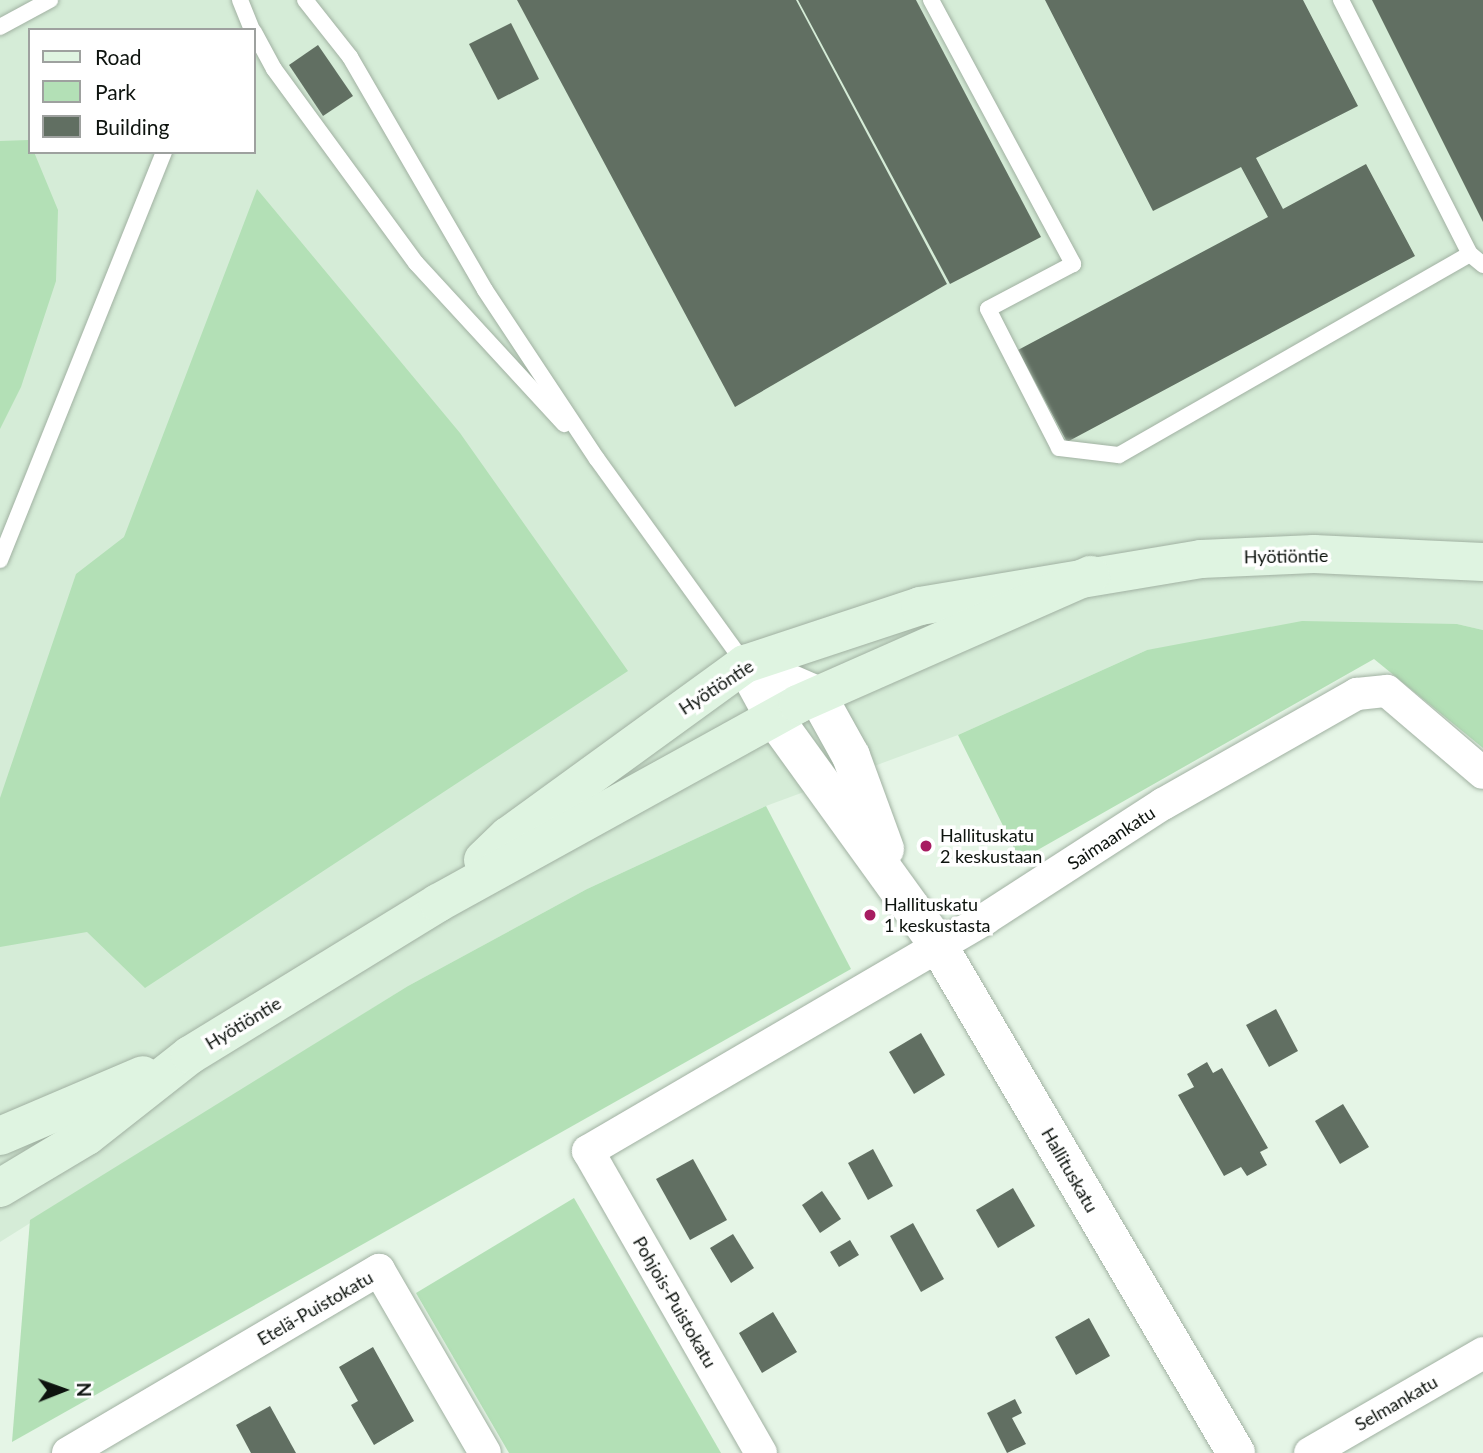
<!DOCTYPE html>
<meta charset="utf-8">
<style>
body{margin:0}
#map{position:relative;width:1483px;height:1453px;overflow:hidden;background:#e5f5e6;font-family:Lato,sans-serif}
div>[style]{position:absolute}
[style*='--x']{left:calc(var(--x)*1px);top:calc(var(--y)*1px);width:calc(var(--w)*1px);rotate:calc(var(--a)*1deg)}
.built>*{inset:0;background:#d5ecd7}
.green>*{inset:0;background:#b3e0b6}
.building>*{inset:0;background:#616f62}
.roads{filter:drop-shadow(0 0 2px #a1b1a2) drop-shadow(0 0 2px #a1b1a2)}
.service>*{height:16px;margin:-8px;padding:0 8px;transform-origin:8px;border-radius:8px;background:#fff}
.minor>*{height:32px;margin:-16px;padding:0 16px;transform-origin:16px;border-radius:16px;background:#fff}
.tertiary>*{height:38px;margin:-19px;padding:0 19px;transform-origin:19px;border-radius:19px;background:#fff}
.secondary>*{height:38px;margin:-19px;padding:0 19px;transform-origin:19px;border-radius:19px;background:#dff4e1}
.dots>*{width:19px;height:19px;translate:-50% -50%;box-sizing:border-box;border:4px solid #fff;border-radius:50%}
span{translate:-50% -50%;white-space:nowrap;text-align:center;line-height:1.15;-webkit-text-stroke:7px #fff;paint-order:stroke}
.street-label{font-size:18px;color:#0d130e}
.poi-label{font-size:18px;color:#0d130e}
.left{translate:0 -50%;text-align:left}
.legend{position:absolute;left:28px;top:28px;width:228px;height:126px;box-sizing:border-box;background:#fff;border:2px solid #9ea19f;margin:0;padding:9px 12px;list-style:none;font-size:21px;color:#0d130e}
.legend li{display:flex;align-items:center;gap:14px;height:35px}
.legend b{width:35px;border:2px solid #9ea19f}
.north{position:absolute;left:28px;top:1355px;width:70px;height:70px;-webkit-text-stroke:5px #fff;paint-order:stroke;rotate:89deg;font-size:19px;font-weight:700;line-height:28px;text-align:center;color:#0d130e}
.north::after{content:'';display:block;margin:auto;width:24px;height:32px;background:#0d130e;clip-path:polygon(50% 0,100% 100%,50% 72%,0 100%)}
</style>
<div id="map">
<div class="built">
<div style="clip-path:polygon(evenodd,0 0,1483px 0,1483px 630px,1457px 624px,1147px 650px,958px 735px,766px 806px,587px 889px,408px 986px,0 1242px,0 0,30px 30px,254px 30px,254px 152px,30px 152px,30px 30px)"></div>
</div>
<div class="green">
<div style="clip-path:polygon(29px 140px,30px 152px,34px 152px,58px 210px,56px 281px,21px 387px,0 429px,0 141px)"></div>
<div style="clip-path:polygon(257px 189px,460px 433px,628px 671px,145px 988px,87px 932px,0 947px,0 798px,76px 574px,124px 537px)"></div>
<div style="clip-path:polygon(1302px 621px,1457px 624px,1483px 630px,1483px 748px,1374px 659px,1020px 860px,958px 735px,1147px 650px)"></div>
<div style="clip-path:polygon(766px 806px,851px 969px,12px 1442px,30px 1220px,408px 986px,587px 889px)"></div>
<div style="clip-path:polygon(574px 1198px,721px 1453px,509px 1453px,416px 1293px)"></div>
</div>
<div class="building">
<div style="clip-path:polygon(517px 0,796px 0,947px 284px,735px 407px)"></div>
<div style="clip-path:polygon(798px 0,916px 0,1041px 237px,950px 284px)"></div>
<div style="clip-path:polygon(1045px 0,1303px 0,1358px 106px,1256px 158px,1283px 209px,1366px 164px,1415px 256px,1067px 442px,1018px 350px,1268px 217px,1241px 167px,1153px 211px)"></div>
<div style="clip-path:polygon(1372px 0,1483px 0,1483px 222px)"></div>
<div style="clip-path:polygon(511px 23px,539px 79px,498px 100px,469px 44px)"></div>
<div style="clip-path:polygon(318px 45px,353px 96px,323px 116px,289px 65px)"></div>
<div style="clip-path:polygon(1276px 1009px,1298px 1051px,1269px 1067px,1246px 1025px)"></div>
<div style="clip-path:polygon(921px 1033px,945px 1075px,914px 1094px,889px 1052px)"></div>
<div style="clip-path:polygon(1207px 1062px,1213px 1073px,1222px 1068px,1268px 1148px,1260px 1152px,1267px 1165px,1247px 1176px,1241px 1167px,1224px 1176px,1178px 1095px,1194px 1087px,1187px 1074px)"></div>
<div style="clip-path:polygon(1343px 1104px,1369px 1147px,1340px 1164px,1315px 1121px)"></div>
<div style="clip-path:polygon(873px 1149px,893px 1186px,868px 1200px,848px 1163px)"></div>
<div style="clip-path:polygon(693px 1159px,727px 1220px,690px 1240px,656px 1179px)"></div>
<div style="clip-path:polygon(1013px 1188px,1035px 1226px,998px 1248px,976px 1210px)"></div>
<div style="clip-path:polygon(822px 1191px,841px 1219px,820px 1233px,802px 1205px)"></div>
<div style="clip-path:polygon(913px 1223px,944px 1279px,921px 1292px,890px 1236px)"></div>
<div style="clip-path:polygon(733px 1234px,754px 1268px,731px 1283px,710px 1248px)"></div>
<div style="clip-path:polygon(850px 1240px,859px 1255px,839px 1267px,830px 1252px)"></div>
<div style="clip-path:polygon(773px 1312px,797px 1352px,762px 1373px,739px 1333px)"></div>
<div style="clip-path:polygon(1089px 1318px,1110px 1356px,1076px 1375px,1055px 1337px)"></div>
<div style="clip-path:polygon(373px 1347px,414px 1421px,374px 1445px,351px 1405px,358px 1401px,339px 1367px)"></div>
<div style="clip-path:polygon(1015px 1399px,1022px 1413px,1012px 1418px,1026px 1444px,1007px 1453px,987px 1413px)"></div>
<div style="clip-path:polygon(270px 1406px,296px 1453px,251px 1453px,236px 1425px)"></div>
</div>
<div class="roads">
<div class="service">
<div style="--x:240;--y:0;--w:32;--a:68"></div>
<div style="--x:305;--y:0;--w:73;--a:51.7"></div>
<div style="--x:350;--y:57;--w:269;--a:59.9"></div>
<div style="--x:485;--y:290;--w:203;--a:56.5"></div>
<div style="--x:597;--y:459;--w:253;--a:54.2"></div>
<div style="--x:931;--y:0;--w:300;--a:61.7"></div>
<div style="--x:1073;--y:264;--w:96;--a:152.1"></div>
<div style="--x:988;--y:309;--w:156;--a:62.9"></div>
<div style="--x:1059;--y:448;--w:60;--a:6.7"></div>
<div style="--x:1119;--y:455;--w:404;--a:-29.8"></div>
<div style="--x:1341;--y:0;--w:285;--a:63.1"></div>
<div style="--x:1470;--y:254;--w:17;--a:40"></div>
<div style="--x:0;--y:27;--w:57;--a:-28.4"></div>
<div style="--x:254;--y:32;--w:42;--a:61.6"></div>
<div style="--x:274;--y:69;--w:240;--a:53.8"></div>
<div style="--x:416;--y:263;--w:219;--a:47.4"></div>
<div style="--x:0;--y:560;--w:440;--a:-68.1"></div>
</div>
<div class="minor">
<div style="--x:68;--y:1453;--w:361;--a:-30.5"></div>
<div style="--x:379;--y:1270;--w:211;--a:59.9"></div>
<div style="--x:761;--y:1453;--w:348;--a:-119.8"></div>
<div style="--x:588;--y:1151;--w:460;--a:-30.3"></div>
<div style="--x:985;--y:919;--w:212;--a:-32.9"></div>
<div style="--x:1163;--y:804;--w:223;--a:-29.6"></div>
<div style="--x:1357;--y:694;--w:30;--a:-6"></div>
<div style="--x:1387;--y:691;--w:126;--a:40.5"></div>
<div style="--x:1310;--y:1453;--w:200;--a:-30"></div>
</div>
<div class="tertiary">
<div style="--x:745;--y:664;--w:63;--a:61.4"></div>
<div style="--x:775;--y:719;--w:279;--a:54.2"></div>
<div style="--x:938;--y:945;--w:589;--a:59.6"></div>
<div style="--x:745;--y:664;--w:78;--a:23.3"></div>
<div style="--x:817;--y:695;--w:70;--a:60.9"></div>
<div style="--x:851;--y:756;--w:99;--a:69.9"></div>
</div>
<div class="secondary">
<div style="--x:483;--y:860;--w:35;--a:-44"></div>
<div style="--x:508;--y:836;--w:293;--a:-36"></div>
<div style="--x:745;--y:664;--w:184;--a:-18.3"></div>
<div style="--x:920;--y:606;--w:285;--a:-9.5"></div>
<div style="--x:1201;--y:559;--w:113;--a:-2.5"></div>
<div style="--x:1314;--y:554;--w:169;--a:2.7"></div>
<div style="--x:0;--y:1136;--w:155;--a:-23.1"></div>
<div style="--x:0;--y:1188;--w:101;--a:-30.9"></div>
<div style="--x:87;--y:1136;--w:131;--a:-38.2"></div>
<div style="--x:190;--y:1055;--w:291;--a:-31.5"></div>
<div style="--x:438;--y:903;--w:411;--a:-28.9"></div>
<div style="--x:798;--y:704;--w:320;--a:-23.8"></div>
</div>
</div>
<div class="dots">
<div style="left:926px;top:846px;background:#a71c61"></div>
<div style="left:870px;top:915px;background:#a71c61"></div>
</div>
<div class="street-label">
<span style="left:1286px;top:556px;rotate:-1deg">Hyötiöntie</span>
<span style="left:716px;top:687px;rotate:-33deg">Hyötiöntie</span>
<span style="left:1111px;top:838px;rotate:-33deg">Saimaankatu</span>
<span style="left:243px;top:1023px;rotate:-31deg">Hyötiöntie</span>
<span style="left:1070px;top:1170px;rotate:60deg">Hallituskatu</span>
<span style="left:675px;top:1302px;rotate:60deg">Pohjois-Puistokatu</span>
<span style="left:315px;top:1308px;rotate:-30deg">Etelä-Puistokatu</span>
<span style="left:1396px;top:1403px;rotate:-30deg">Selmankatu</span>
</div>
<div class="poi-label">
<span class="left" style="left:940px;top:846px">Hallituskatu<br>2 keskustaan</span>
<span class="left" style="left:884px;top:915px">Hallituskatu<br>1 keskustasta</span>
</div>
<ul class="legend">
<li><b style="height:9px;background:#dff4e1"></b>Road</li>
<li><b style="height:19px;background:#b3e0b6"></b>Park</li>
<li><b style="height:19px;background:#616f62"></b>Building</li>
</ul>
<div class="north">N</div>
</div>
